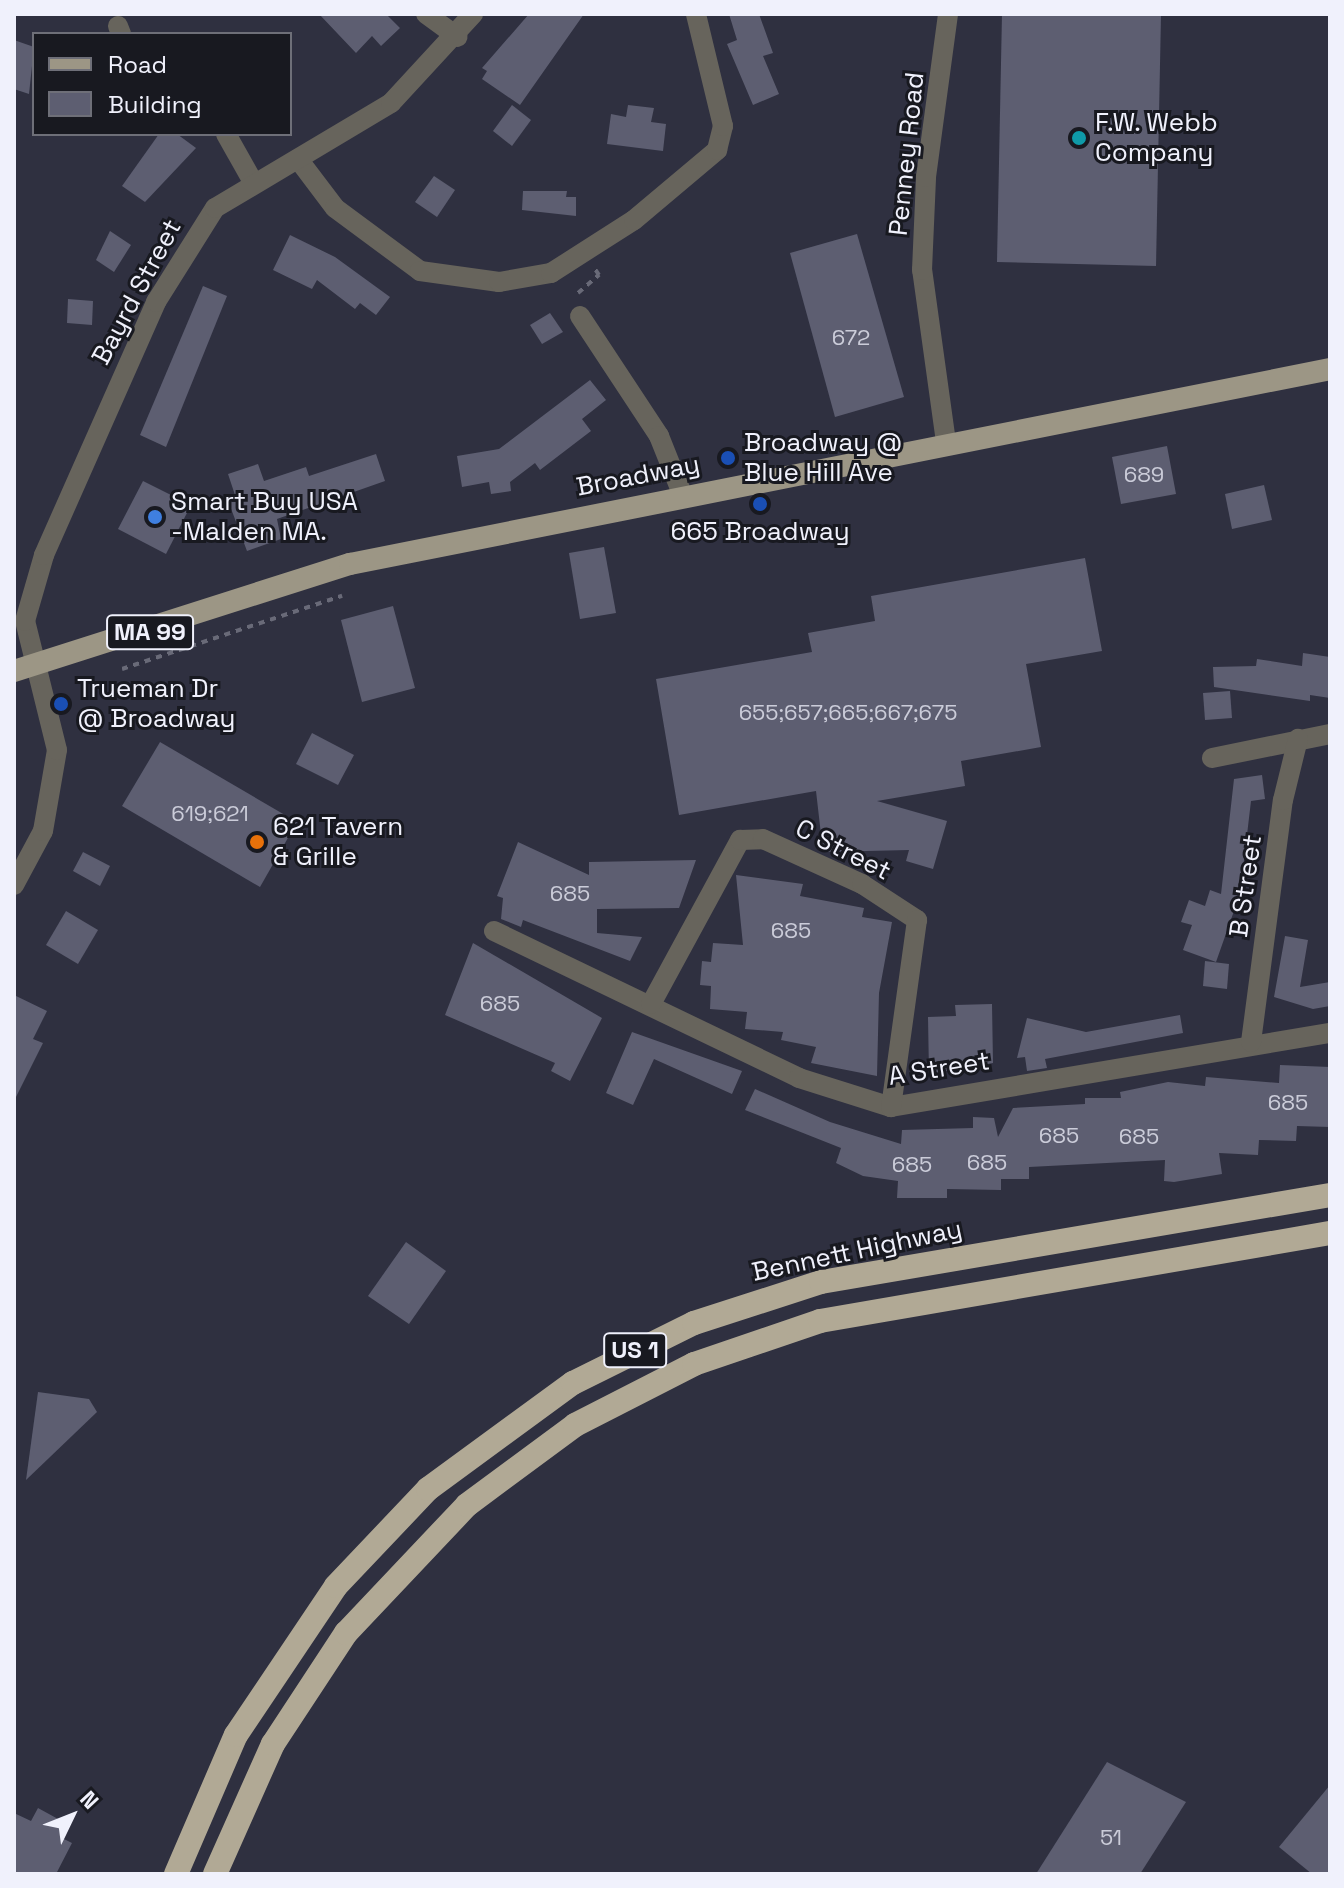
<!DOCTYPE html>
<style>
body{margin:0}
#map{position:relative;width:1344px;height:1888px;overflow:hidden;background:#2f3040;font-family:"Space Grotesk",sans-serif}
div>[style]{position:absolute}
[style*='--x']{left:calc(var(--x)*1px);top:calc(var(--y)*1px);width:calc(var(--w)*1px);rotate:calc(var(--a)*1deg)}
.building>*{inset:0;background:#5d5e71}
.path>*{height:4px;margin-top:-2px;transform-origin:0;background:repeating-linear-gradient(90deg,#696a78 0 6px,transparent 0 12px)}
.minor>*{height:20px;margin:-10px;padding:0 10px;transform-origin:10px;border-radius:10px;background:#67645c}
.primary>*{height:22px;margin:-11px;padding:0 11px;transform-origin:11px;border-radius:11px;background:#9c9685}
.motorway>*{height:24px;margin:-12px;padding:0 12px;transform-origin:12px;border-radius:12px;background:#b1a995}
.dots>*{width:22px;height:22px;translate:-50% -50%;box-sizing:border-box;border:4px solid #181920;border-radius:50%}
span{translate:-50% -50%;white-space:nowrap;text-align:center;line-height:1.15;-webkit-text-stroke:6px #181920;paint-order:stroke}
.number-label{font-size:22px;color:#cbccd9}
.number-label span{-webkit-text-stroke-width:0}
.shield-label span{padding:2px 6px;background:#181920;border:2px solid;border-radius:6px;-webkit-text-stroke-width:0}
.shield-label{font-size:24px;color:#f0f1fc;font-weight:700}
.poi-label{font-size:26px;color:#f0f1fc}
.left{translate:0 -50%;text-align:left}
.street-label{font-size:26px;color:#f0f1fc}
.frame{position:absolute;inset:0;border:16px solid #f0f1fc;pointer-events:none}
.legend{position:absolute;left:32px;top:32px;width:260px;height:104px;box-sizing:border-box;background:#181920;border:2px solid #6e6f78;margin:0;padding:10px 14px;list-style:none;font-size:24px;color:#f0f1fc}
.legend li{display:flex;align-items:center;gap:16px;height:40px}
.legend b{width:40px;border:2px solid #6e6f78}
.north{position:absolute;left:32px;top:1776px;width:80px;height:80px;-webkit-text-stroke:6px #181920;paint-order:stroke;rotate:47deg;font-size:22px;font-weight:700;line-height:32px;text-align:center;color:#f0f1fc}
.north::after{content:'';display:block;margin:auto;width:28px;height:36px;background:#f0f1fc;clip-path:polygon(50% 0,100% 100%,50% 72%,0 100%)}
</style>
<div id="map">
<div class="building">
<div style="clip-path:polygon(319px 14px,386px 14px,400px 28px,381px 46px,372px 36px,356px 53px)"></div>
<div style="clip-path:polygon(529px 14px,584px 14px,520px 105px,482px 79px,487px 71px,482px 68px)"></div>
<div style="clip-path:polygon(729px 14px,759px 14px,773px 53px,763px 56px,779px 94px,753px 105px,727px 44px,737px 40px)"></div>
<div style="clip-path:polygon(1002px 14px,1161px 14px,1156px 266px,997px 262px)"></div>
<div style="clip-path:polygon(14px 40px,34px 47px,29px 94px,14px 89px)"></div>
<div style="clip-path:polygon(512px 105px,531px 120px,512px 146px,493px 131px)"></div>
<div style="clip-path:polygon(628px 105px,654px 108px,651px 122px,666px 124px,663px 151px,607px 144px,611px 114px,626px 117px)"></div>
<div style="clip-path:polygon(159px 134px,177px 134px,196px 148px,145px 202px,122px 186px)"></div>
<div style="clip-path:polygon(434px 176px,455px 190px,437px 217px,415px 202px)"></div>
<div style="clip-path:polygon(523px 191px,567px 191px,566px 197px,576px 197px,576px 216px,522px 210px)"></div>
<div style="clip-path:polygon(110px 231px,131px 245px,114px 272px,96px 260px)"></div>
<div style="clip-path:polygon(857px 234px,904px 397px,835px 417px,790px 253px)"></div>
<div style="clip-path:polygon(290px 235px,335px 257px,390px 297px,376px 315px,360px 303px,355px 309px,317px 280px,312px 289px,273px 270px)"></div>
<div style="clip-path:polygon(203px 286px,227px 296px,166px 447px,140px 435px)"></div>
<div style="clip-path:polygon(68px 299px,93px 301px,92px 325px,67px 323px)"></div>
<div style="clip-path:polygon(550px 313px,563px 332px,542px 344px,530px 325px)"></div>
<div style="clip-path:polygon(590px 380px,606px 400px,582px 419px,591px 431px,540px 470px,535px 463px,510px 482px,511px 491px,491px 494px,489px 482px,462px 487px,457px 456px,499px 449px)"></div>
<div style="clip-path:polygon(1167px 446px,1176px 494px,1121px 504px,1112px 457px)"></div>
<div style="clip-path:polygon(376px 454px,385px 481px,277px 519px,281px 539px,247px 551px,227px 498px,235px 495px,228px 474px,258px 464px,264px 481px,306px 467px,309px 476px)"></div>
<div style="clip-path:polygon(143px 481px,191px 505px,166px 554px,118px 529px)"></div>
<div style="clip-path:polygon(1264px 485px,1272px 520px,1232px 529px,1225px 494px)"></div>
<div style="clip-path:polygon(604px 547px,616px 613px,580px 619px,569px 553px)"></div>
<div style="clip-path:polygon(1085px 558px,1102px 651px,1026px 664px,1041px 747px,961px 761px,965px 786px,877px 801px,947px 821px,933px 869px,906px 861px,909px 850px,823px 852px,816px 791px,679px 815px,656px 679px,812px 652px,808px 633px,875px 621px,871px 596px)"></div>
<div style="clip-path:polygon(393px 606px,415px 688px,362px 702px,341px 620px)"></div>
<div style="clip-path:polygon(1303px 653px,1330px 657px,1330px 698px,1310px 695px,1310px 701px,1214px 687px,1213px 667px,1256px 666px,1257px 659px,1302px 666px)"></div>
<div style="clip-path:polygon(1230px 691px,1232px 718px,1205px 720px,1203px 693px)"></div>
<div style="clip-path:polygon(312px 733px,354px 755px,338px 785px,296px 764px)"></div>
<div style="clip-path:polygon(160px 742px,297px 822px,260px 887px,122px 806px)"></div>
<div style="clip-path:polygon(1262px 775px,1265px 799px,1251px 801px,1240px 894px,1216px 962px,1183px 950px,1192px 925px,1181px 922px,1189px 900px,1205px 906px,1210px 890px,1221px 894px,1234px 779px)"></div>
<div style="clip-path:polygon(518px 842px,589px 875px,589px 862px,696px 860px,679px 908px,597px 909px,597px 933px,642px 937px,630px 961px,523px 920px,521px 927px,501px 919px,503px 898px,497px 896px)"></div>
<div style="clip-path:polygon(83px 852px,110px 866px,100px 886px,73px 871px)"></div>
<div style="clip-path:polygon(736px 875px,803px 884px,800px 896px,864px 908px,862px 917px,892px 922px,879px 993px,877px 1076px,811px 1063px,816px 1047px,781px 1040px,783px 1032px,745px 1029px,747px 1012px,710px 1009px,711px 986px,700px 985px,702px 961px,711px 962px,713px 943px,743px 945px)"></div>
<div style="clip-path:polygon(66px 911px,98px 930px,78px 964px,46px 945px)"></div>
<div style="clip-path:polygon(1285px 936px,1308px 940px,1300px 987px,1330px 982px,1330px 1006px,1313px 1009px,1274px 997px)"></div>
<div style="clip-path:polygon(473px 943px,602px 1018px,570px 1081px,551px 1071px,555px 1063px,445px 1015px)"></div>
<div style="clip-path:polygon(1205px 961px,1229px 964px,1227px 989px,1203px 986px)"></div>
<div style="clip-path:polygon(14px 995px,47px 1011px,33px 1039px,43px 1043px,14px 1101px)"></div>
<div style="clip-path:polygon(992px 1004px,993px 1063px,929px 1074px,928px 1017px,956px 1016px,955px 1005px)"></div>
<div style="clip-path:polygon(1180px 1015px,1183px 1033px,1045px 1059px,1047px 1068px,1027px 1071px,1025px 1057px,1017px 1058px,1027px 1018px,1086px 1032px)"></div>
<div style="clip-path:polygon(632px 1032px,742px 1071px,732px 1094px,654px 1059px,633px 1105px,606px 1093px)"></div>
<div style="clip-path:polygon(1280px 1065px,1330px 1067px,1330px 1127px,1297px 1126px,1296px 1141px,1259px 1140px,1258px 1155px,1219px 1153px,1222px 1174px,1174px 1182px,1164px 1181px,1165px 1160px,1029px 1167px,1029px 1179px,1001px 1179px,1001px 1190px,947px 1189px,947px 1198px,897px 1198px,898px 1181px,863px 1176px,836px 1163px,841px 1148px,745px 1110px,755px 1089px,830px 1122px,901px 1144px,902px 1130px,973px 1128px,973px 1117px,994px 1118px,998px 1137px,1013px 1108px,1085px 1104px,1085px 1098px,1121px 1098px,1120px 1092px,1168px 1082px,1205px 1086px,1206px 1077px,1279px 1083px)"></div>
<div style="clip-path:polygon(406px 1242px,446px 1271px,409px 1324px,368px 1296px)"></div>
<div style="clip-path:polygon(38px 1392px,89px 1399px,97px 1412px,26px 1480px)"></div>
<div style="clip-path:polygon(1107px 1762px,1186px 1802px,1140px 1874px,1036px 1874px)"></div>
<div style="clip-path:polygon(1330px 1785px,1330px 1874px,1312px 1874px,1279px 1847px)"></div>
<div style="clip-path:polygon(38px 1808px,69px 1825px,62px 1838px,72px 1843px,56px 1874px,14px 1874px,14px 1813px,31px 1821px)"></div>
</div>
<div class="path">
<div style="--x:578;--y:293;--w:28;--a:-41"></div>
<div style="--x:599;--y:275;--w:7;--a:-124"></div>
<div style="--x:122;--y:669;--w:232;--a:-18.4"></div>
</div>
<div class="minor">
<div style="--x:426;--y:14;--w:39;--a:36"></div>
<div style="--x:118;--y:26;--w:9;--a:69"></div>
<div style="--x:226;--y:134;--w:55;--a:60.6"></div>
<div style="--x:298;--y:159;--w:61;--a:52.9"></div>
<div style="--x:335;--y:208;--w:106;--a:36.5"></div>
<div style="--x:420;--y:271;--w:80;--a:7.9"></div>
<div style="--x:499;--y:282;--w:53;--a:-9.8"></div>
<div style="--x:551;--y:273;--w:98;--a:-32.6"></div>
<div style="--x:634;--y:220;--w:109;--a:-40.1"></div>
<div style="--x:717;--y:150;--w:25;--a:-76"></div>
<div style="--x:723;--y:126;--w:115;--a:-103.6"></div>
<div style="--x:580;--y:316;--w:144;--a:56.6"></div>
<div style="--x:659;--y:436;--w:65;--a:68.2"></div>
<div style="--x:946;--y:442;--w:174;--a:-97.9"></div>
<div style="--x:922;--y:270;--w:93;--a:-87.5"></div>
<div style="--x:926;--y:177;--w:164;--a:-82.3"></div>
<div style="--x:1212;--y:758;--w:120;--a:-11.5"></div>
<div style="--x:14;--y:885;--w:61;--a:-61.8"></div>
<div style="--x:43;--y:831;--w:82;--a:-80.2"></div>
<div style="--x:57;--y:750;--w:133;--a:-103.9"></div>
<div style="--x:25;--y:621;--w:69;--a:-73.9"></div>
<div style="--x:44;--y:555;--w:277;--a:-66.1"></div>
<div style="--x:156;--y:302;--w:111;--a:-57.9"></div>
<div style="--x:215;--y:208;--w:205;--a:-30.8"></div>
<div style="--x:391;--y:103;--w:121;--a:-47.3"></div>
<div style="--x:494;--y:931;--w:339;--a:25.7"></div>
<div style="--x:799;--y:1078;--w:96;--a:17.5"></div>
<div style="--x:891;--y:1107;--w:445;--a:-9.6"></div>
<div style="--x:651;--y:1004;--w:187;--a:-61.5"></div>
<div style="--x:740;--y:840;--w:23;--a:-2"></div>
<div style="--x:763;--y:839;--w:109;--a:24.4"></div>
<div style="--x:862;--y:884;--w:66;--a:33.2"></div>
<div style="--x:917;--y:920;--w:189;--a:97.9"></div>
<div style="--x:1251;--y:1042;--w:244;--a:-82.5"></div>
<div style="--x:1283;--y:800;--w:63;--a:-76.2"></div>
</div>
<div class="primary">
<div style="--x:14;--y:671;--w:353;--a:-17.7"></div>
<div style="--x:350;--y:564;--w:999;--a:-11.25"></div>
</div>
<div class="motorway">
<div style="--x:176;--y:1874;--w:151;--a:-66.7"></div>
<div style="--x:236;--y:1735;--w:179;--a:-56.1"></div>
<div style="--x:336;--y:1586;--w:134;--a:-46.5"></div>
<div style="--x:428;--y:1489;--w:180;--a:-36.2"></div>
<div style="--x:573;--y:1383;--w:135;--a:-26.4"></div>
<div style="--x:694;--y:1323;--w:133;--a:-17.9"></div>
<div style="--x:821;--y:1282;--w:516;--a:-9.7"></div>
<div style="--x:215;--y:1874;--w:142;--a:-66"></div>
<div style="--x:273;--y:1744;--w:133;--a:-56.7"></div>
<div style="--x:346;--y:1633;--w:176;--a:-46.6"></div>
<div style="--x:467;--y:1505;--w:134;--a:-36.5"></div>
<div style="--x:575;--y:1425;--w:134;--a:-27.1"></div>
<div style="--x:694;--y:1364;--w:133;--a:-18.8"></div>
<div style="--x:820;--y:1321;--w:518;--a:-9.79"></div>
</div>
<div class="dots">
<div style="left:1079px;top:138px;background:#0f9aa8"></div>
<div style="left:728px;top:458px;background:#1a4fb4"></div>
<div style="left:760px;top:504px;background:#1a4fb4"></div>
<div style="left:155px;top:517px;background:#3f7fe0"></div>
<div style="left:61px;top:704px;background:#1a4fb4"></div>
<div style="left:257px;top:842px;background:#e8710a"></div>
</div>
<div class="number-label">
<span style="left:851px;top:338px">672</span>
<span style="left:1144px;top:475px">689</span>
<span style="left:848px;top:713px">655;657;665;667;675</span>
<span style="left:210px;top:814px">619;621</span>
<span style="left:570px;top:894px">685</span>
<span style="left:791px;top:931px">685</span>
<span style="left:500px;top:1004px">685</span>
<span style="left:1288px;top:1103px">685</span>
<span style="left:1059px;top:1136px">685</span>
<span style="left:1139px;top:1137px">685</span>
<span style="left:987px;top:1163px">685</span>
<span style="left:912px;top:1165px">685</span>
<span style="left:1111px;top:1838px">51</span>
</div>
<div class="shield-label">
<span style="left:150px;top:632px">MA 99</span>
<span style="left:635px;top:1350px">US 1</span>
</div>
<div class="poi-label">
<span class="left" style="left:1095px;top:138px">F.W. Webb<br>Company</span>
<span class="left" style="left:744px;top:458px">Broadway @<br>Blue Hill Ave</span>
<span class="left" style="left:171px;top:517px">Smart Buy USA<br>-Malden MA.</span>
<span style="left:760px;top:532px">665 Broadway</span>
<span class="left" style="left:77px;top:704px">Trueman Dr<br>@ Broadway</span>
<span class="left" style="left:273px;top:842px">621 Tavern<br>&amp; Grille</span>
</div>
<div class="street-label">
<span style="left:907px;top:154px;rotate:-84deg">Penney Road</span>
<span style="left:137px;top:292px;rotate:-62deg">Bayrd Street</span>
<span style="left:638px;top:476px;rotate:-11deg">Broadway</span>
<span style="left:843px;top:850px;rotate:27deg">C Street</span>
<span style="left:1246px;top:886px;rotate:-82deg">B Street</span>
<span style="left:939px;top:1069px;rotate:-9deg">A Street</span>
<span style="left:857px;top:1251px;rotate:-12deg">Bennett Highway</span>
</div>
<div class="frame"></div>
<ul class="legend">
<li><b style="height:10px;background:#9c9685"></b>Road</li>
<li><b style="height:22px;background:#5d5e71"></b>Building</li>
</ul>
<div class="north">N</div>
</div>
